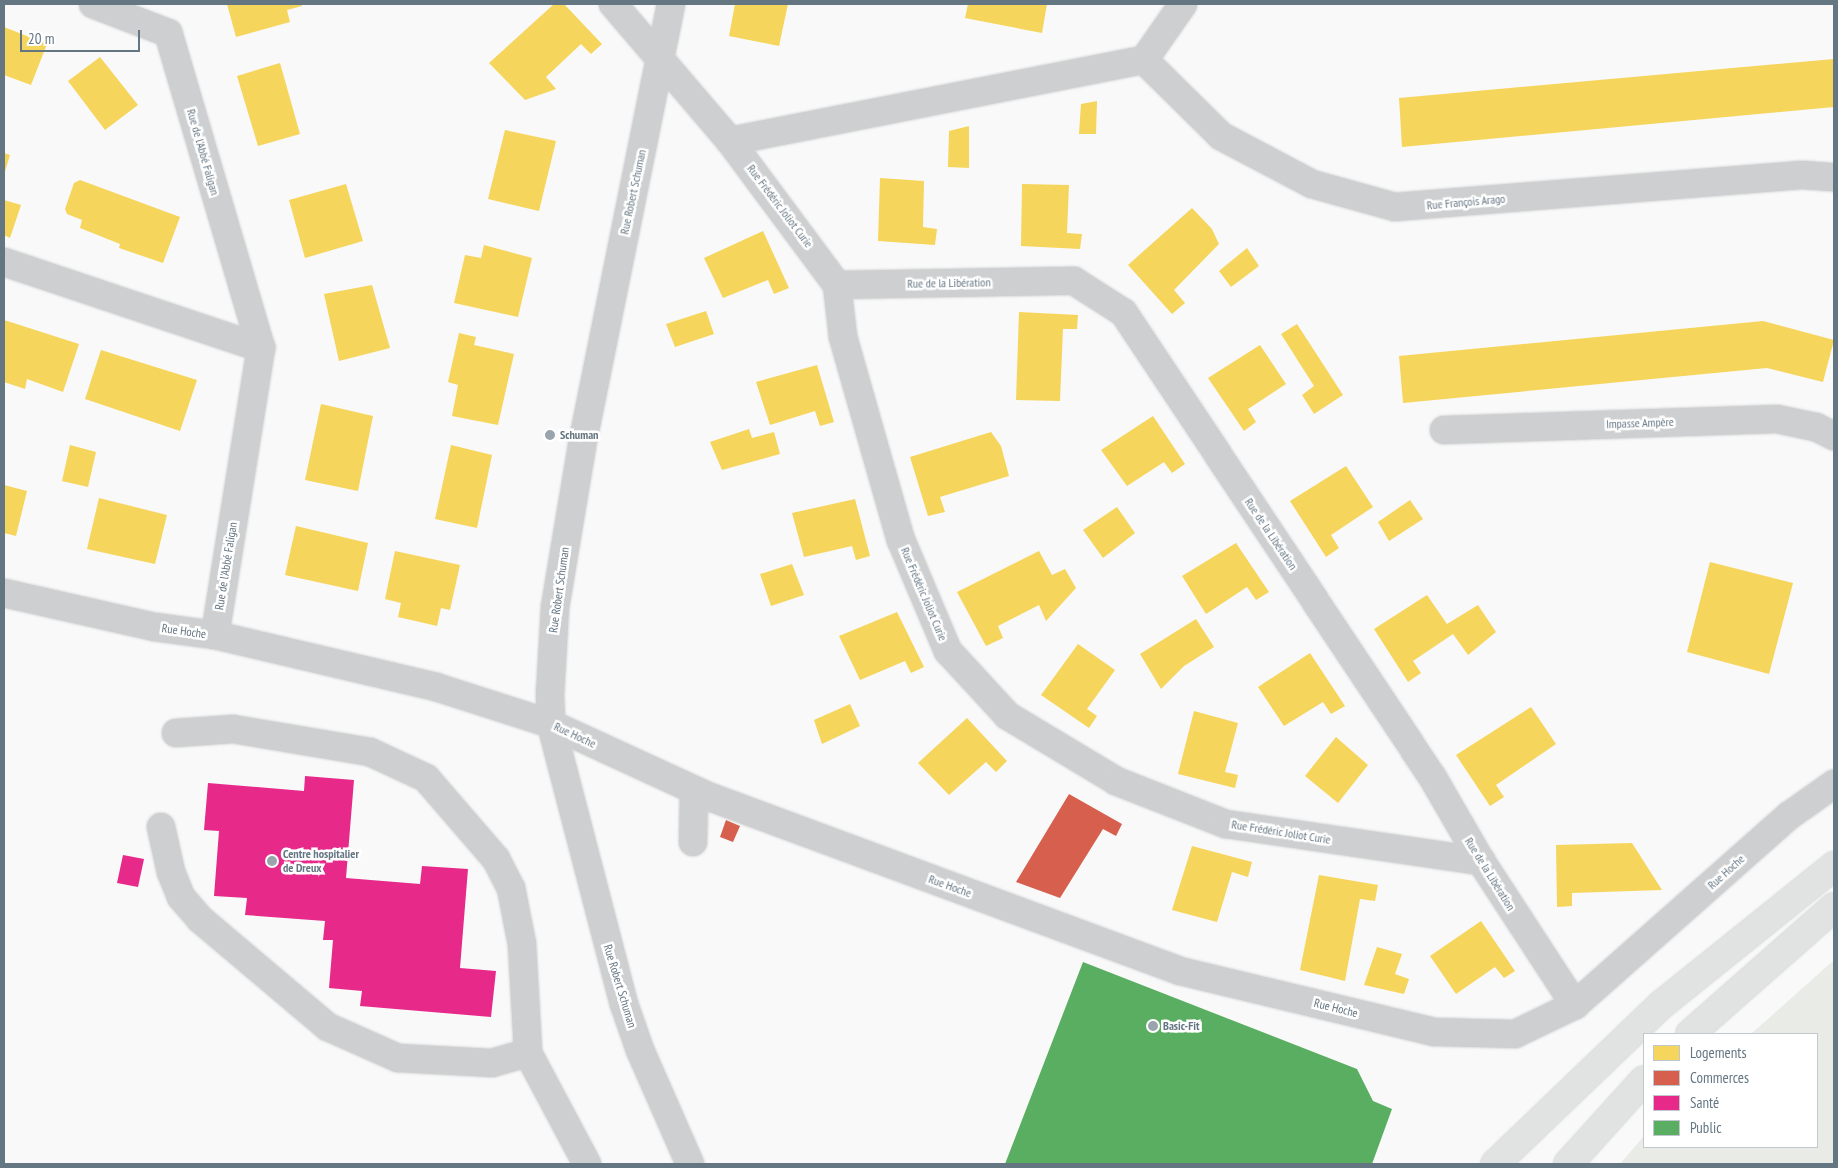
<!DOCTYPE html>
<meta charset="utf-8">
<style>
body{margin:0}
#map{position:relative;width:1838px;height:1168px;overflow:hidden;background:#f9f9f9;font-family:"PT Sans Narrow",sans-serif}
div>[style]{position:absolute}
[style*='--x']{left:calc(var(--x)*1px);top:calc(var(--y)*1px);width:calc(var(--w)*1px);rotate:calc(var(--a)*1deg)}
.green>*{inset:0;background:#e8ebe6}
.homes>*{inset:0;background:#f6d55c}
.shops>*{inset:0;background:#d6604d}
.health>*{inset:0;background:#e7298a}
.public>*{inset:0;background:#5aae61}
.roads{filter:drop-shadow(0 0 1px #d5d6d7) drop-shadow(0 0 1px #d5d6d7)}
.minor>*{height:28px;margin:-14px;padding:0 14px;transform-origin:14px;border-radius:14px;background:#cecfd0}
.major>*{height:28px;margin:-14px;padding:0 14px;transform-origin:14px;border-radius:14px;background:#e1e2e2}
.dots>*{width:14px;height:14px;translate:-50% -50%;box-sizing:border-box;border:2px solid #fff;border-radius:50%}
span{translate:-50% -50%;white-space:nowrap;text-align:center;line-height:1.15;-webkit-text-stroke:5px #fff;paint-order:stroke}
.street-label{font-size:12px;color:#657683}
.poi-label{font-size:12px;color:#657683;font-weight:700}
.left{translate:0 -50%;text-align:left}
.frame{position:absolute;inset:0;border:5px solid #657683;pointer-events:none}
.legend{position:absolute;left:1643px;top:1033px;width:175px;height:115px;box-sizing:border-box;background:#fff;border:1px solid #c1c8cd;margin:0;padding:6px 9px;list-style:none;font-size:15px;color:#657683}
.legend li{display:flex;align-items:center;gap:10px;height:25px}
.legend b{width:25px;border:1px solid #c1c8cd}
.scale{position:absolute;left:20px;top:30px;width:120px;height:22px;box-sizing:border-box;border:2px solid #657683;border-top:0;padding-left:6px;font-size:15px;line-height:18px;white-space:nowrap;color:#657683;-webkit-text-stroke:4px #fff;paint-order:stroke}
</style>
<div id="map">
<div class="green">
<div style="clip-path:polygon(1834px 960px,1834px 1164px,1620px 1164px,1644px 1136px,1644px 1147px,1817px 1147px,1817px 1034px,1751px 1034px)"></div>
</div>
<div class="homes">
<div style="clip-path:polygon(227px 4px,301px 4px,302px 6px,287px 10px,290px 22px,236px 37px)"></div>
<div style="clip-path:polygon(554px 4px,564px 4px,602px 44px,591px 54px,581px 44px,546px 77px,556px 89px,525px 100px,489px 63px)"></div>
<div style="clip-path:polygon(735px 4px,788px 4px,779px 46px,729px 36px)"></div>
<div style="clip-path:polygon(968px 4px,1047px 4px,1042px 33px,965px 18px)"></div>
<div style="clip-path:polygon(4px 27px,47px 44px,31px 85px,4px 75px)"></div>
<div style="clip-path:polygon(100px 57px,138px 105px,105px 130px,68px 81px)"></div>
<div style="clip-path:polygon(1834px 59px,1834px 107px,1402px 147px,1399px 98px)"></div>
<div style="clip-path:polygon(280px 63px,300px 134px,258px 146px,237px 76px)"></div>
<div style="clip-path:polygon(1097px 101px,1096px 134px,1079px 134px,1081px 104px)"></div>
<div style="clip-path:polygon(969px 126px,969px 168px,948px 167px,949px 131px)"></div>
<div style="clip-path:polygon(505px 130px,556px 141px,539px 211px,488px 199px)"></div>
<div style="clip-path:polygon(4px 153px,10px 155px,4px 175px)"></div>
<div style="clip-path:polygon(880px 178px,924px 181px,923px 227px,937px 229px,935px 245px,878px 241px)"></div>
<div style="clip-path:polygon(80px 180px,180px 217px,163px 263px,119px 248px,120px 244px,80px 228px,82px 220px,67px 214px,65px 209px,74px 183px)"></div>
<div style="clip-path:polygon(346px 184px,363px 241px,305px 258px,289px 200px)"></div>
<div style="clip-path:polygon(1022px 184px,1069px 185px,1067px 233px,1082px 234px,1080px 249px,1021px 246px)"></div>
<div style="clip-path:polygon(4px 200px,21px 205px,10px 238px,4px 235px)"></div>
<div style="clip-path:polygon(1192px 208px,1212px 229px,1219px 244px,1174px 290px,1185px 303px,1172px 314px,1128px 265px)"></div>
<div style="clip-path:polygon(763px 231px,789px 288px,774px 294px,768px 280px,723px 298px,704px 258px)"></div>
<div style="clip-path:polygon(484px 245px,532px 258px,518px 317px,454px 303px,465px 255px,481px 258px)"></div>
<div style="clip-path:polygon(1247px 248px,1259px 266px,1231px 287px,1219px 271px)"></div>
<div style="clip-path:polygon(372px 285px,390px 348px,339px 361px,324px 294px)"></div>
<div style="clip-path:polygon(706px 311px,714px 334px,675px 347px,666px 324px)"></div>
<div style="clip-path:polygon(1019px 312px,1078px 315px,1077px 329px,1063px 329px,1060px 401px,1016px 400px)"></div>
<div style="clip-path:polygon(4px 320px,79px 344px,63px 392px,27px 379px,25px 389px,4px 382px)"></div>
<div style="clip-path:polygon(1763px 321px,1834px 340px,1823px 382px,1767px 368px,1403px 403px,1399px 356px)"></div>
<div style="clip-path:polygon(1297px 324px,1343px 395px,1314px 414px,1302px 395px,1314px 386px,1281px 334px)"></div>
<div style="clip-path:polygon(459px 333px,476px 337px,474px 345px,514px 354px,498px 425px,452px 416px,458px 385px,448px 382px)"></div>
<div style="clip-path:polygon(1260px 345px,1286px 384px,1248px 409px,1256px 422px,1244px 431px,1208px 378px)"></div>
<div style="clip-path:polygon(101px 350px,197px 380px,180px 431px,85px 399px)"></div>
<div style="clip-path:polygon(817px 365px,834px 422px,820px 426px,815px 411px,770px 425px,756px 382px)"></div>
<div style="clip-path:polygon(321px 404px,373px 416px,358px 491px,305px 480px)"></div>
<div style="clip-path:polygon(1153px 416px,1185px 464px,1172px 473px,1164px 462px,1127px 486px,1101px 450px)"></div>
<div style="clip-path:polygon(749px 429px,752px 438px,774px 432px,780px 454px,722px 470px,710px 442px)"></div>
<div style="clip-path:polygon(991px 432px,1001px 446px,1009px 476px,940px 497px,945px 512px,928px 516px,910px 457px)"></div>
<div style="clip-path:polygon(70px 445px,96px 452px,88px 487px,62px 481px)"></div>
<div style="clip-path:polygon(451px 445px,492px 455px,477px 528px,435px 519px)"></div>
<div style="clip-path:polygon(1346px 466px,1373px 507px,1331px 535px,1339px 548px,1326px 557px,1290px 501px)"></div>
<div style="clip-path:polygon(4px 485px,27px 491px,16px 536px,4px 533px)"></div>
<div style="clip-path:polygon(99px 498px,167px 515px,155px 564px,87px 549px)"></div>
<div style="clip-path:polygon(855px 499px,870px 556px,856px 560px,852px 546px,804px 557px,792px 513px)"></div>
<div style="clip-path:polygon(1410px 500px,1423px 519px,1389px 541px,1378px 522px)"></div>
<div style="clip-path:polygon(1117px 507px,1135px 533px,1103px 558px,1083px 530px)"></div>
<div style="clip-path:polygon(296px 526px,368px 543px,358px 591px,285px 575px)"></div>
<div style="clip-path:polygon(1236px 543px,1269px 592px,1256px 600px,1247px 587px,1206px 614px,1182px 576px)"></div>
<div style="clip-path:polygon(395px 551px,460px 565px,450px 610px,441px 608px,437px 626px,398px 617px,401px 603px,385px 599px)"></div>
<div style="clip-path:polygon(1039px 551px,1052px 575px,1065px 569px,1076px 588px,1046px 621px,1039px 605px,998px 626px,1003px 638px,986px 646px,957px 592px)"></div>
<div style="clip-path:polygon(1710px 562px,1793px 583px,1769px 674px,1687px 652px)"></div>
<div style="clip-path:polygon(792px 564px,804px 595px,771px 606px,760px 574px)"></div>
<div style="clip-path:polygon(1427px 595px,1447px 624px,1478px 605px,1496px 632px,1468px 655px,1453px 634px,1413px 661px,1421px 673px,1408px 682px,1374px 629px)"></div>
<div style="clip-path:polygon(897px 612px,924px 667px,911px 673px,905px 661px,860px 680px,839px 636px)"></div>
<div style="clip-path:polygon(1196px 619px,1214px 647px,1184px 666px,1161px 689px,1140px 654px)"></div>
<div style="clip-path:polygon(1078px 644px,1115px 670px,1087px 709px,1097px 716px,1089px 728px,1041px 695px)"></div>
<div style="clip-path:polygon(1310px 653px,1345px 706px,1331px 714px,1323px 702px,1284px 726px,1258px 687px)"></div>
<div style="clip-path:polygon(850px 704px,860px 726px,822px 744px,814px 720px)"></div>
<div style="clip-path:polygon(1531px 707px,1556px 744px,1496px 785px,1504px 797px,1490px 806px,1456px 755px)"></div>
<div style="clip-path:polygon(1194px 711px,1238px 723px,1225px 772px,1238px 775px,1235px 788px,1178px 774px)"></div>
<div style="clip-path:polygon(967px 718px,1007px 761px,996px 772px,986px 762px,949px 795px,918px 763px)"></div>
<div style="clip-path:polygon(1336px 737px,1368px 765px,1338px 803px,1305px 776px)"></div>
<div style="clip-path:polygon(1632px 843px,1662px 890px,1572px 893px,1572px 906px,1557px 907px,1556px 845px)"></div>
<div style="clip-path:polygon(1192px 846px,1252px 862px,1248px 877px,1232px 872px,1217px 922px,1172px 910px)"></div>
<div style="clip-path:polygon(1319px 875px,1378px 885px,1375px 901px,1360px 899px,1345px 981px,1300px 970px)"></div>
<div style="clip-path:polygon(1481px 921px,1515px 971px,1504px 978px,1495px 967px,1456px 994px,1430px 956px)"></div>
<div style="clip-path:polygon(1377px 947px,1402px 954px,1395px 974px,1409px 979px,1404px 994px,1364px 985px)"></div>
</div>
<div class="shops">
<div style="clip-path:polygon(1069px 794px,1122px 824px,1116px 836px,1103px 829px,1060px 898px,1016px 882px)"></div>
<div style="clip-path:polygon(726px 820px,740px 826px,733px 842px,720px 837px)"></div>
</div>
<div class="health">
<div style="clip-path:polygon(305px 776px,354px 780px,346px 878px,420px 884px,422px 866px,468px 869px,460px 968px,496px 971px,491px 1017px,360px 1006px,362px 991px,329px 988px,333px 940px,323px 940px,325px 921px,245px 915px,247px 898px,214px 896px,219px 831px,204px 830px,208px 783px,304px 791px)"></div>
<div style="clip-path:polygon(123px 855px,144px 859px,138px 887px,117px 883px)"></div>
</div>
<div class="public">
<div style="clip-path:polygon(1083px 962px,1357px 1069px,1373px 1101px,1392px 1109px,1372px 1164px,1005px 1164px)"></div>
</div>
<div class="roads">
<div class="minor">
<div style="--x:613;--y:4;--w:180;--a:49.5"></div>
<div style="--x:730;--y:141;--w:179;--a:53.4"></div>
<div style="--x:837;--y:285;--w:52;--a:83.4"></div>
<div style="--x:843;--y:337;--w:211;--a:74.1"></div>
<div style="--x:901;--y:540;--w:121;--a:67.1"></div>
<div style="--x:948;--y:651;--w:88;--a:47.3"></div>
<div style="--x:1008;--y:716;--w:126;--a:31"></div>
<div style="--x:1116;--y:781;--w:118;--a:21.4"></div>
<div style="--x:1226;--y:824;--w:258;--a:8.3"></div>
<div style="--x:671;--y:4;--w:451;--a:101.4"></div>
<div style="--x:582;--y:446;--w:164;--a:99.5"></div>
<div style="--x:555;--y:608;--w:86;--a:93.3"></div>
<div style="--x:550;--y:694;--w:30;--a:88"></div>
<div style="--x:551;--y:724;--w:289;--a:75.4"></div>
<div style="--x:624;--y:1004;--w:49;--a:70.8"></div>
<div style="--x:640;--y:1050;--w:124;--a:66.3"></div>
<div style="--x:1144;--y:60;--w:108;--a:44.6"></div>
<div style="--x:1221;--y:136;--w:103;--a:27.8"></div>
<div style="--x:1312;--y:184;--w:86;--a:15.5"></div>
<div style="--x:1395;--y:207;--w:408;--a:-4.5"></div>
<div style="--x:1802;--y:175;--w:32;--a:4"></div>
<div style="--x:1144;--y:60;--w:68;--a:-55.1"></div>
<div style="--x:730;--y:141;--w:422;--a:-11.1"></div>
<div style="--x:4;--y:262;--w:271;--a:18.5"></div>
<div style="--x:261;--y:348;--w:328;--a:-106.4"></div>
<div style="--x:168;--y:33;--w:80;--a:-158.9"></div>
<div style="--x:837;--y:285;--w:237;--a:-1"></div>
<div style="--x:1074;--y:281;--w:59;--a:32.6"></div>
<div style="--x:1124;--y:313;--w:558;--a:56.4"></div>
<div style="--x:1433;--y:778;--w:96;--a:60"></div>
<div style="--x:1481;--y:861;--w:172;--a:56.9"></div>
<div style="--x:1444;--y:430;--w:333;--a:-1.9"></div>
<div style="--x:1777;--y:419;--w:40;--a:12"></div>
<div style="--x:1816;--y:427;--w:20;--a:27"></div>
<div style="--x:4;--y:593;--w:155;--a:12.7"></div>
<div style="--x:155;--y:627;--w:61;--a:7.6"></div>
<div style="--x:215;--y:635;--w:227;--a:13.2"></div>
<div style="--x:436;--y:687;--w:121;--a:17.8"></div>
<div style="--x:551;--y:724;--w:175;--a:24.7"></div>
<div style="--x:710;--y:797;--w:501;--a:20.32"></div>
<div style="--x:1180;--y:971;--w:262;--a:13.5"></div>
<div style="--x:1435;--y:1032;--w:80;--a:1.4"></div>
<div style="--x:1515;--y:1034;--w:67;--a:-25.8"></div>
<div style="--x:1575;--y:1005;--w:287;--a:-41.5"></div>
<div style="--x:1790;--y:815;--w:54;--a:-35.2"></div>
<div style="--x:215;--y:635;--w:291;--a:-80.9"></div>
<div style="--x:176;--y:733;--w:57;--a:-4"></div>
<div style="--x:233;--y:729;--w:139;--a:9.5"></div>
<div style="--x:370;--y:752;--w:62;--a:24.9"></div>
<div style="--x:426;--y:778;--w:107;--a:49.2"></div>
<div style="--x:496;--y:859;--w:33;--a:63"></div>
<div style="--x:511;--y:888;--w:57;--a:78.9"></div>
<div style="--x:522;--y:944;--w:109;--a:86.8"></div>
<div style="--x:528;--y:1053;--w:126;--a:62"></div>
<div style="--x:161;--y:827;--w:46;--a:77.5"></div>
<div style="--x:171;--y:872;--w:27;--a:68"></div>
<div style="--x:181;--y:897;--w:29;--a:49"></div>
<div style="--x:200;--y:919;--w:167;--a:40.2"></div>
<div style="--x:328;--y:1027;--w:77;--a:23.9"></div>
<div style="--x:398;--y:1058;--w:94;--a:3"></div>
<div style="--x:492;--y:1063;--w:37;--a:-16"></div>
<div style="--x:693;--y:842;--w:52;--a:-88.9"></div>
</div>
<div class="major">
<div style="--x:1690;--y:1034;--w:192;--a:-41.4"></div>
<div style="--x:1495;--y:1164;--w:230;--a:-43.8"></div>
<div style="--x:1661;--y:1005;--w:222;--a:-38.8"></div>
<div style="--x:1568;--y:1164;--w:113;--a:-47.9"></div>
</div>
</div>
<div class="dots">
<div style="left:550px;top:435px;background:#99a4ac"></div>
<div style="left:272px;top:861px;background:#99a4ac"></div>
<div style="left:1153px;top:1026px;background:#99a4ac"></div>
</div>
<div class="street-label">
<span style="left:203px;top:152px;rotate:74deg">Rue de l'Abbé Faligan</span>
<span style="left:633px;top:192px;rotate:-78deg">Rue Robert Schuman</span>
<span style="left:1466px;top:202px;rotate:-5deg">Rue François Arago</span>
<span style="left:780px;top:206px;rotate:53deg">Rue Frédéric Joliot Curie</span>
<span style="left:949px;top:283px;rotate:-1deg">Rue de la Libération</span>
<span style="left:1640px;top:423px;rotate:-2deg">Impasse Ampère</span>
<span style="left:1271px;top:534px;rotate:56deg">Rue de la Libération</span>
<span style="left:226px;top:566px;rotate:-81deg">Rue de l'Abbé Faligan</span>
<span style="left:559px;top:590px;rotate:-82deg">Rue Robert Schuman</span>
<span style="left:924px;top:594px;rotate:67deg">Rue Frédéric Joliot Curie</span>
<span style="left:184px;top:631px;rotate:8deg">Rue Hoche</span>
<span style="left:575px;top:735px;rotate:25deg">Rue Hoche</span>
<span style="left:1281px;top:832px;rotate:9deg">Rue Frédéric Joliot Curie</span>
<span style="left:1726px;top:872px;rotate:-42deg">Rue Hoche</span>
<span style="left:1490px;top:874px;rotate:58deg">Rue de la Libération</span>
<span style="left:950px;top:886px;rotate:20deg">Rue Hoche</span>
<span style="left:620px;top:986px;rotate:73deg">Rue Robert Schuman</span>
<span style="left:1336px;top:1008px;rotate:14deg">Rue Hoche</span>
</div>
<div class="poi-label">
<span class="left" style="left:560px;top:435px">Schuman</span>
<span class="left" style="left:283px;top:861px">Centre hospitalier<br>de Dreux</span>
<span class="left" style="left:1163px;top:1026px">Basic-Fit</span>
</div>
<div class="frame"></div>
<ul class="legend">
<li><b style="height:14px;background:#f6d55c"></b>Logements</li>
<li><b style="height:14px;background:#d6604d"></b>Commerces</li>
<li><b style="height:14px;background:#e7298a"></b>Santé</li>
<li><b style="height:14px;background:#5aae61"></b>Public</li>
</ul>
<div class="scale">20 m</div>
</div>
